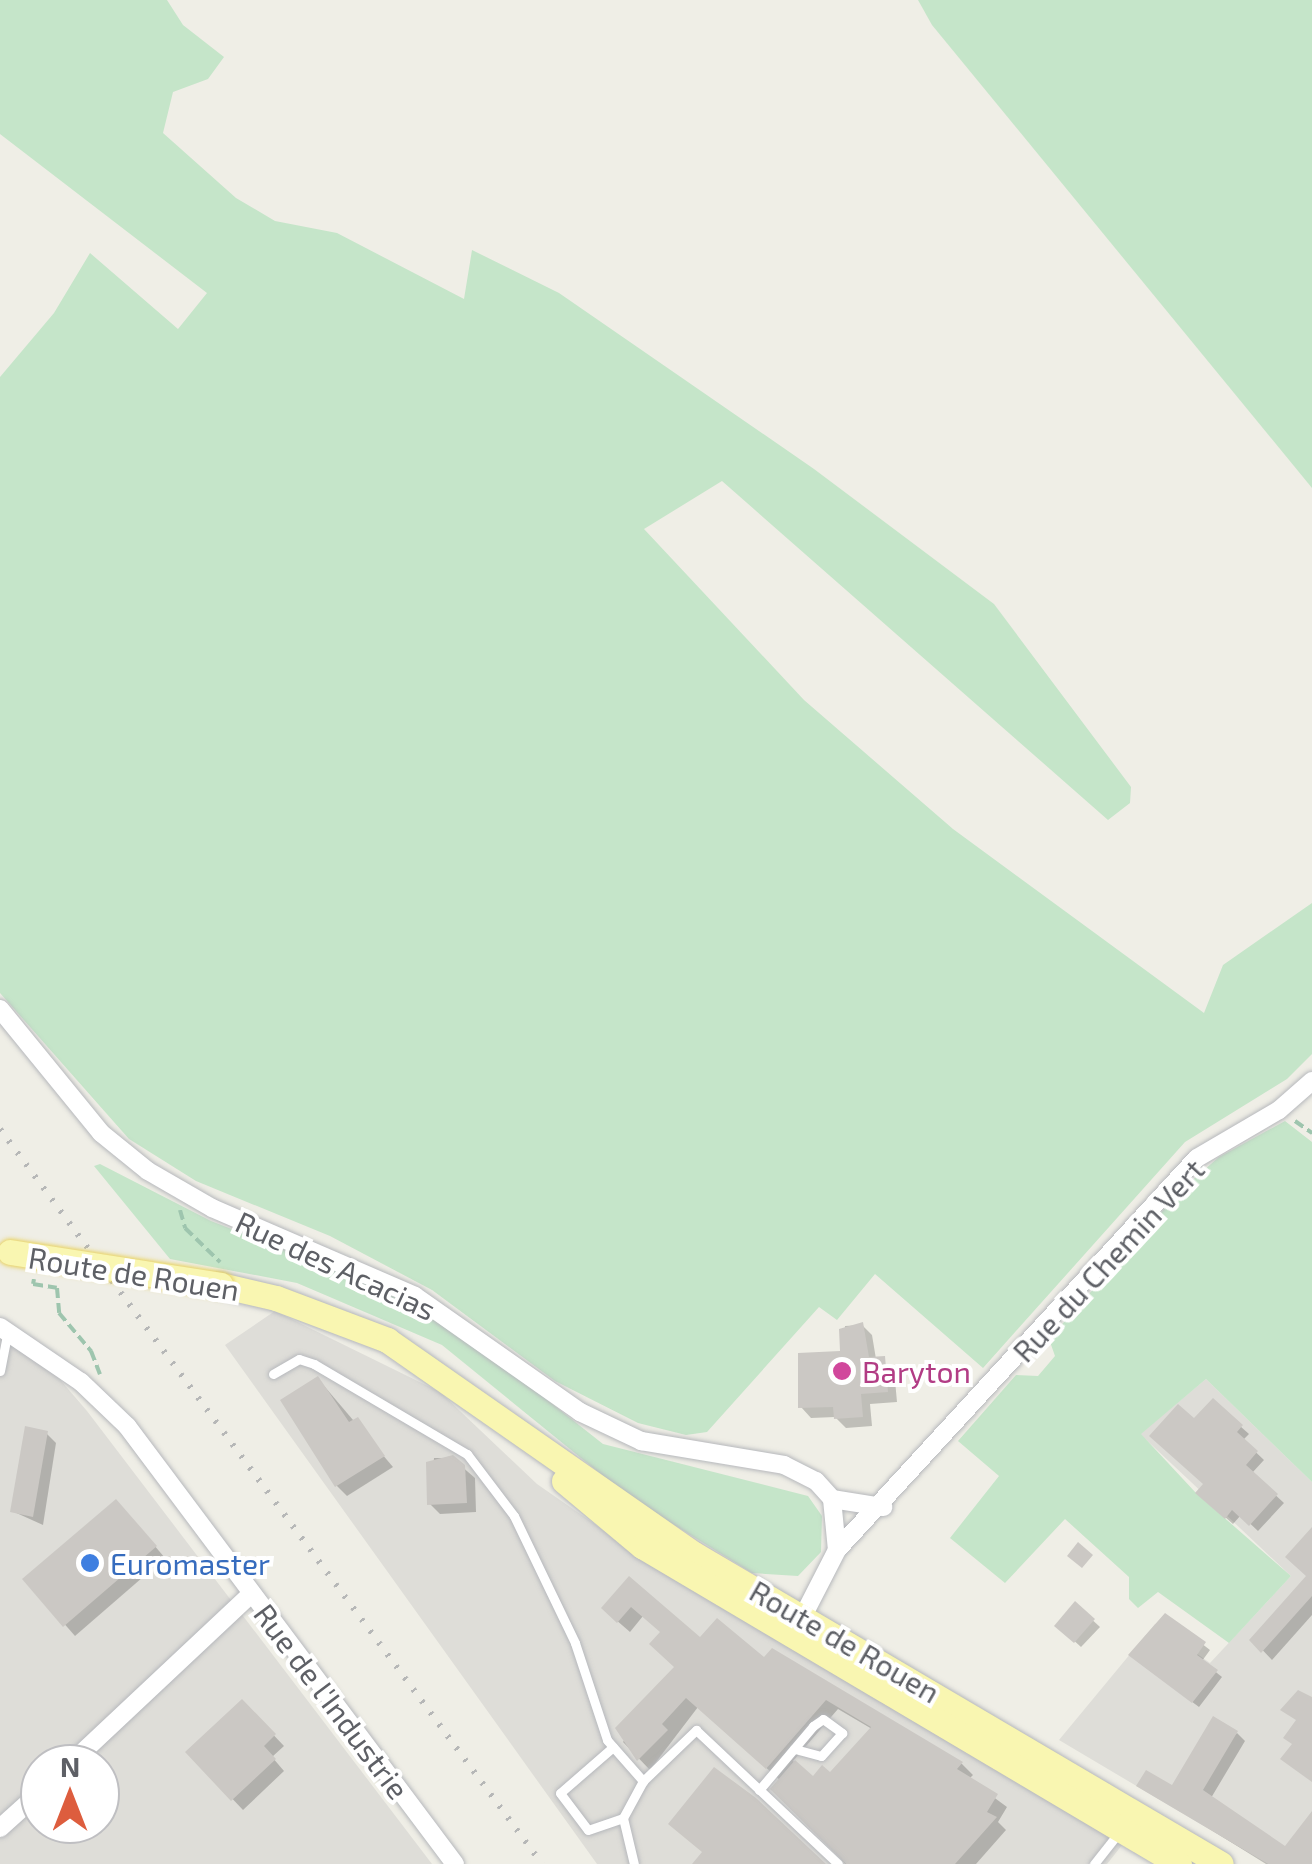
<!DOCTYPE html>
<style>
body{margin:0}
#map{position:relative;width:1312px;height:1864px;overflow:hidden;background:#efeee6;font-family:"Exo 2",sans-serif}
div>[style]{position:absolute}
[style*='--x']{left:calc(var(--x)*1px);top:calc(var(--y)*1px);width:calc(var(--w)*1px);rotate:calc(var(--a)*1deg)}
.industrial>*{inset:0;background:#deddd8}
.green>*{inset:0;background:#c5e5c9}
.shadow>*{inset:0;background:#0003}
.building>*{inset:0;background:#cbc8c4}
.path>*{height:4px;margin-top:-2px;transform-origin:0;background:repeating-linear-gradient(90deg,#9ec5ae 0 10px,transparent 0 15px)}
.roads{filter:drop-shadow(0 0 2px #b6b8bc) drop-shadow(0 0 2px #b6b8bc)}
.service>*{height:9px;margin:-4.5px;padding:0 4.5px;transform-origin:4.5px;border-radius:4.5px;background:#fff}
.minor>*{height:18px;margin:-9px;padding:0 9px;transform-origin:9px;border-radius:9px;background:#fff}
.primary>*{height:25px;margin:-12.5px;padding:0 12.5px;transform-origin:12.5px;border-radius:12.5px;background:#f9f6b1}
.rail>*{height:6px;margin-top:-3px;transform-origin:0;background:repeating-linear-gradient(90deg,#b6b7b7 0 2.5px,transparent 0 14.5px)}
.bridges{filter:drop-shadow(0 0 2px #e8d367) drop-shadow(0 0 2px #e8d367)}
.primary-bridge>*{height:25px;margin:-12.5px;padding:0 12.5px;transform-origin:12.5px;border-radius:12.5px;background:#f9f6b1}
.dots>*{width:28px;height:28px;translate:-50% -50%;box-sizing:border-box;border:5px solid #fff;border-radius:50%}
span{translate:-50% -50%;white-space:nowrap;text-align:center;line-height:1.15;-webkit-text-stroke:8px #fff;paint-order:stroke}
.street-label{font-size:30px;color:#5e6066}
.hotel-label{font-size:30px;color:#b23c85}
.left{translate:0 -50%;text-align:left}
.shop-label{font-size:30px;color:#366cbe}
.north{position:absolute;left:20px;top:1744px;width:100px;height:100px;box-sizing:border-box;background:#fff;border:2px solid #bfbfc2;border-radius:50%;rotate:0deg;font-size:28px;font-weight:700;line-height:40px;text-align:center;color:#5e6066}
.north::after{content:'';display:block;margin:auto;width:35px;height:45px;background:#dd5d3e;clip-path:polygon(50% 0,100% 100%,50% 72%,0 100%)}
</style>
<div id="map">
<div class="industrial">
<div style="clip-path:polygon(275px 1311px,440px 1392px,537px 1484px,668px 1575px,1126px 1840px,1107px 1864px,597px 1864px,225px 1345px)"></div>
<div style="clip-path:polygon(evenodd,0 1337px,50px 1368px,87px 1411px,432px 1864px,0 1864px,0 1337px,40px 1764px,100px 1764px,100px 1824px,40px 1824px,40px 1764px)"></div>
<div style="clip-path:polygon(1206px 1379px,1312px 1482px,1312px 1864px,1268px 1864px,1059px 1740px,1155px 1624px,1210px 1663px,1291px 1576px,1140px 1434px)"></div>
</div>
<div class="green">
<div style="clip-path:polygon(0 0,167px 0,183px 25px,224px 57px,208px 79px,173px 92px,163px 133px,236px 198px,275px 221px,337px 233px,464px 299px,472px 250px,559px 293px,814px 469px,994px 604px,1131px 787px,1130px 803px,1108px 820px,722px 481px,644px 529px,804px 700px,953px 829px,1204px 1013px,1223px 965px,1312px 903px,1312px 1054px,1287px 1079px,1185px 1142px,983px 1368px,875px 1274px,837px 1320px,819px 1307px,707px 1432px,686px 1435px,638px 1423px,555px 1381px,432px 1290px,330px 1236px,196px 1181px,129px 1139px,0 993px,0 377px,54px 313px,90px 253px,178px 329px,207px 293px,0 134px)"></div>
<div style="clip-path:polygon(918px 0,1312px 0,1312px 488px,932px 25px)"></div>
<div style="clip-path:polygon(1285px 1121px,1312px 1142px,1312px 1482px,1206px 1379px,1141px 1434px,1196px 1493px,1291px 1576px,1229px 1643px,1158px 1592px,1138px 1608px,1129px 1599px,1129px 1577px,1065px 1519px,1005px 1583px,950px 1538px,999px 1476px,958px 1441px,1016px 1375px,1038px 1376px,1055px 1356px,1049px 1339px,1181px 1190px,1219px 1157px)"></div>
<div style="clip-path:polygon(100px 1164px,211px 1221px,370px 1283px,465px 1335px,603px 1444px,808px 1496px,822px 1516px,821px 1552px,798px 1576px,752px 1573px,629px 1497px,442px 1345px,297px 1283px,170px 1259px,94px 1166px)"></div>
</div>
<div class="shadow">
<div style="clip-path:polygon(862px 1325px,872px 1335px,876px 1359px,894px 1369px,897px 1402px,870px 1404px,872px 1426px,846px 1428px,835px 1417px,811px 1418px,801px 1407px,843px 1353px,845px 1326px)"></div>
<div style="clip-path:polygon(319px 1380px,393px 1467px,347px 1496px,337px 1486px)"></div>
<div style="clip-path:polygon(1213px 1402px,1249px 1434px,1243px 1440px,1264px 1460px,1252px 1473px,1284px 1503px,1258px 1531px,1241px 1515px,1233px 1524px,1206px 1500px,1194px 1422px)"></div>
<div style="clip-path:polygon(46px 1433px,56px 1443px,43px 1525px,12px 1511px)"></div>
<div style="clip-path:polygon(434px 1458px,452px 1458px,475px 1478px,476px 1512px,440px 1514px,430px 1504px)"></div>
<div style="clip-path:polygon(126px 1512px,165px 1558px,75px 1636px,26px 1580px)"></div>
<div style="clip-path:polygon(1312px 1531px,1312px 1615px,1272px 1660px,1252px 1639px,1309px 1576px)"></div>
<div style="clip-path:polygon(evenodd,629px 1579px,701px 1641px,764px 1661px,773px 1651px,962px 1764px,973px 1775px,969px 1779px,1007px 1807px,998px 1822px,1006px 1830px,976px 1864px,845px 1864px,781px 1781px,698px 1707px,650px 1770px,623px 1742px,677px 1667px,662px 1632px,643px 1616px,630px 1632px,615px 1619px,629px 1579px,838px 1709px,872px 1729px,831px 1776px,813px 1779px,793px 1761px,838px 1709px)"></div>
<div style="clip-path:polygon(1076px 1605px,1100px 1627px,1081px 1647px,1058px 1626px)"></div>
<div style="clip-path:polygon(1166px 1616px,1210px 1650px,1202px 1661px,1222px 1677px,1199px 1707px,1137px 1661px)"></div>
<div style="clip-path:polygon(242px 1702px,284px 1746px,272px 1757px,284px 1771px,243px 1810px,188px 1752px)"></div>
<div style="clip-path:polygon(1237px 1733px,1245px 1741px,1211px 1798px,1285px 1849px,1312px 1814px,1312px 1864px,1266px 1864px,1139px 1785px,1173px 1789px)"></div>
</div>
<div class="building">
<div style="clip-path:polygon(863px 1322px,869px 1357px,885px 1356px,888px 1392px,861px 1394px,863px 1417px,834px 1419px,833px 1407px,798px 1408px,798px 1353px,840px 1351px,839px 1329px)"></div>
<div style="clip-path:polygon(318px 1376px,349px 1422px,358px 1417px,385px 1456px,335px 1487px,280px 1400px)"></div>
<div style="clip-path:polygon(1213px 1398px,1243px 1425px,1237px 1432px,1258px 1451px,1246px 1465px,1278px 1494px,1249px 1526px,1232px 1510px,1225px 1519px,1195px 1493px,1203px 1484px,1149px 1436px,1178px 1404px,1194px 1418px)"></div>
<div style="clip-path:polygon(25px 1426px,48px 1431px,33px 1517px,10px 1512px)"></div>
<div style="clip-path:polygon(453px 1455px,465px 1465px,467px 1503px,427px 1505px,426px 1462px)"></div>
<div style="clip-path:polygon(116px 1499px,157px 1546px,63px 1627px,22px 1579px)"></div>
<div style="clip-path:polygon(1312px 1527px,1312px 1596px,1261px 1653px,1249px 1640px,1306px 1576px,1285px 1557px)"></div>
<div style="clip-path:polygon(1078px 1542px,1093px 1555px,1082px 1568px,1067px 1556px)"></div>
<div style="clip-path:polygon(629px 1576px,700px 1637px,717px 1618px,764px 1657px,772px 1648px,963px 1762px,957px 1769px,998px 1794px,987px 1812px,997px 1817px,955px 1864px,846px 1864px,770px 1789px,795px 1760px,813px 1776px,822px 1765px,830px 1772px,871px 1727px,826px 1700px,766px 1769px,686px 1698px,662px 1724px,668px 1730px,637px 1761px,615px 1728px,674px 1667px,649px 1644px,660px 1632px,631px 1607px,617px 1623px,601px 1608px)"></div>
<div style="clip-path:polygon(1075px 1601px,1095px 1619px,1074px 1643px,1054px 1626px)"></div>
<div style="clip-path:polygon(1165px 1613px,1206px 1642px,1197px 1655px,1218px 1670px,1192px 1703px,1128px 1655px)"></div>
<div style="clip-path:polygon(1298px 1690px,1312px 1697px,1312px 1782px,1280px 1759px,1292px 1744px,1283px 1738px,1296px 1720px,1280px 1710px)"></div>
<div style="clip-path:polygon(242px 1699px,276px 1734px,264px 1746px,276px 1759px,231px 1801px,185px 1752px)"></div>
<div style="clip-path:polygon(1213px 1716px,1238px 1731px,1203px 1790px,1285px 1846px,1312px 1811px,1312px 1864px,1268px 1864px,1136px 1786px,1146px 1770px,1172px 1785px)"></div>
<div style="clip-path:polygon(714px 1767px,756px 1798px,826px 1864px,692px 1864px,702px 1852px,668px 1824px)"></div>
</div>
<div class="path">
<div style="--x:1295;--y:1121;--w:21;--a:35"></div>
<div style="--x:180;--y:1210;--w:19;--a:74"></div>
<div style="--x:185;--y:1228;--w:49;--a:44.2"></div>
<div style="--x:34;--y:1279;--w:5;--a:101"></div>
<div style="--x:33;--y:1284;--w:24;--a:9"></div>
<div style="--x:57;--y:1288;--w:25;--a:85"></div>
<div style="--x:59;--y:1313;--w:50;--a:49.9"></div>
<div style="--x:91;--y:1351;--w:25;--a:69"></div>
</div>
<div class="roads">
<div class="service">
<div style="--x:0;--y:1371;--w:38;--a:-79"></div>
<div style="--x:273;--y:1374;--w:30;--a:-30"></div>
<div style="--x:299;--y:1359;--w:16;--a:18"></div>
<div style="--x:314;--y:1364;--w:178;--a:30.5"></div>
<div style="--x:467;--y:1454;--w:78;--a:52.8"></div>
<div style="--x:514;--y:1516;--w:141;--a:64.3"></div>
<div style="--x:575;--y:1643;--w:102;--a:71.7"></div>
<div style="--x:607;--y:1740;--w:55;--a:48.7"></div>
<div style="--x:643;--y:1781;--w:42;--a:118.4"></div>
<div style="--x:623;--y:1818;--w:47;--a:76.6"></div>
<div style="--x:613;--y:1747;--w:70;--a:139"></div>
<div style="--x:560;--y:1793;--w:46;--a:52.9"></div>
<div style="--x:588;--y:1830;--w:37;--a:-19"></div>
<div style="--x:643;--y:1781;--w:74;--a:-43.9"></div>
<div style="--x:696;--y:1730;--w:195;--a:43.3"></div>
<div style="--x:759;--y:1790;--w:84;--a:-49.8"></div>
<div style="--x:813;--y:1726;--w:12;--a:-35"></div>
<div style="--x:823;--y:1719;--w:24;--a:36"></div>
<div style="--x:842;--y:1733;--w:31;--a:132"></div>
<div style="--x:821;--y:1756;--w:28;--a:-165"></div>
<div style="--x:1094;--y:1864;--w:42;--a:-51.8"></div>
</div>
<div class="minor">
<div style="--x:0;--y:1009;--w:160;--a:50.8"></div>
<div style="--x:101;--y:1133;--w:60;--a:39"></div>
<div style="--x:148;--y:1171;--w:74;--a:30"></div>
<div style="--x:212;--y:1208;--w:221;--a:23.4"></div>
<div style="--x:415;--y:1296;--w:202;--a:35.1"></div>
<div style="--x:580;--y:1412;--w:68;--a:25.4"></div>
<div style="--x:641;--y:1441;--w:145;--a:9.5"></div>
<div style="--x:784;--y:1465;--w:36;--a:27"></div>
<div style="--x:816;--y:1481;--w:24;--a:48"></div>
<div style="--x:832;--y:1499;--w:51;--a:84.4"></div>
<div style="--x:0;--y:1327;--w:98;--a:34.2"></div>
<div style="--x:81;--y:1382;--w:64;--a:43.7"></div>
<div style="--x:127;--y:1426;--w:547;--a:53.17"></div>
<div style="--x:832;--y:1499;--w:52;--a:8.9"></div>
<div style="--x:799;--y:1624;--w:83;--a:-62.8"></div>
<div style="--x:837;--y:1550;--w:532;--a:-47.44"></div>
<div style="--x:1197;--y:1158;--w:95;--a:-30.3"></div>
<div style="--x:1279;--y:1110;--w:44;--a:-41.3"></div>
<div style="--x:70;--y:1764;--w:248;--a:-43.2"></div>
<div style="--x:0;--y:1828;--w:54;--a:-42"></div>
</div>
<div class="primary">
<div style="--x:220;--y:1285;--w:57;--a:13.1"></div>
<div style="--x:276;--y:1298;--w:119;--a:20.7"></div>
<div style="--x:387;--y:1340;--w:374;--a:34.9"></div>
<div style="--x:694;--y:1554;--w:611;--a:30.47"></div>
<div style="--x:564;--y:1481;--w:102;--a:39.8"></div>
<div style="--x:642;--y:1546;--w:624;--a:30.63"></div>
</div>
</div>
<div class="rail">
<div style="--x:0;--y:1129;--w:913;--a:53.59"></div>
</div>
<div class="bridges">
<div class="primary-bridge">
<div style="--x:10;--y:1252;--w:213;--a:8.9"></div>
</div>
</div>
<div class="dots">
<div style="left:842px;top:1371px;background:#d1479c"></div>
<div style="left:90px;top:1563px;background:#3f7fe0"></div>
</div>
<div class="street-label">
<span style="left:1108px;top:1260px;rotate:-47deg">Rue du Chemin Vert</span>
<span style="left:336px;top:1265px;rotate:25deg">Rue des Acacias</span>
<span style="left:134px;top:1273px;rotate:9deg">Route de Rouen</span>
<span style="left:845px;top:1641px;rotate:30deg">Route de Rouen</span>
<span style="left:332px;top:1701px;rotate:53deg">Rue de l'Industrie</span>
</div>
<div class="hotel-label">
<span class="left" style="left:862px;top:1371px">Baryton</span>
</div>
<div class="shop-label">
<span class="left" style="left:110px;top:1563px">Euromaster</span>
</div>
<div class="north">N</div>
</div>
